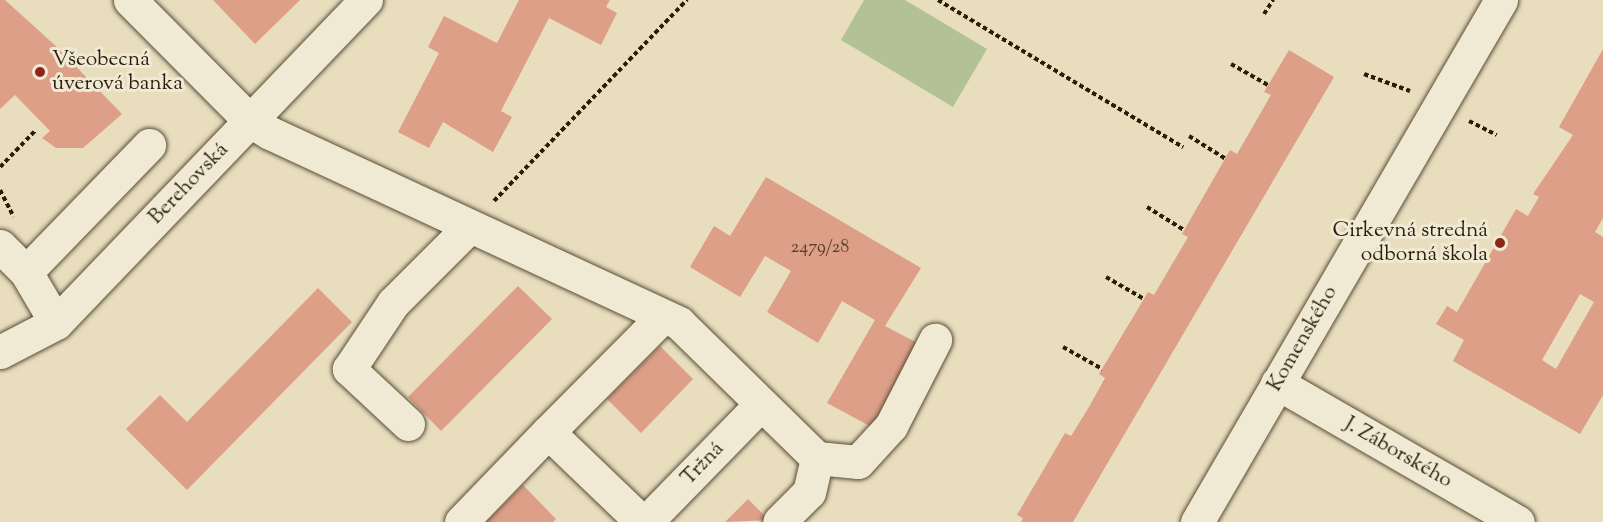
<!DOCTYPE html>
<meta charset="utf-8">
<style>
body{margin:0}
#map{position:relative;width:1603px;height:522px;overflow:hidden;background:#e8ddbd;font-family:"Sorts Mill Goudy",serif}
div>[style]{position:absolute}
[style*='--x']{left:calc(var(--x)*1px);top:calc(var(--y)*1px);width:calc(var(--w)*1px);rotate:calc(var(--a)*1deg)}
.green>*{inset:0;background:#b3c294}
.building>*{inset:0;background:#dd9f87}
.path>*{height:4px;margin-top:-2px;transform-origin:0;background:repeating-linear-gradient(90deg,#2b1d0b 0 4.5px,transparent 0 7.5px)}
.roads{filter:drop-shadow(0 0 2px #5a4d38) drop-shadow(0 0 2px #5a4d38)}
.minor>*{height:33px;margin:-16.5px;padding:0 16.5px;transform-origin:16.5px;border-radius:16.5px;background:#f0e9d4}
.dots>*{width:16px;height:16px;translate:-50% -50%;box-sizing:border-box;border:3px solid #f0e9d4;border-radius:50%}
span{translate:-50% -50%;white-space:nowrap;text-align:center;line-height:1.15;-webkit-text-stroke:6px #f0e9d4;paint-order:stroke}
.number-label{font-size:18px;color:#583e2a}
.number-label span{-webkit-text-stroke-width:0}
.poi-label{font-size:21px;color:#2b1d0b}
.left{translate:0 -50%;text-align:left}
.right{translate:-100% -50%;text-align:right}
.street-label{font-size:21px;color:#2b1d0b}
</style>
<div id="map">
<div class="green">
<div style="clip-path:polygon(864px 0,905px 0,987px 49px,953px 107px,841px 40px)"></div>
</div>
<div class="building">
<div style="clip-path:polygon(0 0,5px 0,58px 48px,122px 114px,83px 148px,56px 148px,42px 138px,50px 131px,15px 95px,0 109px)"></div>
<div style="clip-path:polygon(213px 0,300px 0,255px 44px)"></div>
<div style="clip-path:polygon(519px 0,610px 0,606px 7px,617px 13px,601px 45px,549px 18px,501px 111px,512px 117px,493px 152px,443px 122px,429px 148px,398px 132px,439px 53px,428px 47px,444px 16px,497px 43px)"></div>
<div style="clip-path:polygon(evenodd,1603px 49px,1603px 218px,1595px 232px,1603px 237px,1603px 395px,1580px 434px,1453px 361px,1464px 340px,1436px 324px,1447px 306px,1457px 312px,1516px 209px,1528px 216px,1539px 197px,1533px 194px,1573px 135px,1559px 127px,1603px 49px,1580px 294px,1594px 302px,1556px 369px,1542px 360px,1580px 294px)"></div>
<div style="clip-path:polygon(1289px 50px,1334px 77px,1073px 522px,1021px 522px,1023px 518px,1017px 515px,1065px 433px,1071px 436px,1089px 407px,1105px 378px,1099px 374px,1148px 292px,1154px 295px,1188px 237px,1182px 234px,1230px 150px,1237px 154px,1271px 95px,1264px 92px)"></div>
<div style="clip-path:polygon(766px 177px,921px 268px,885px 326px,927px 348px,879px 431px,827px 403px,875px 320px,842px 301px,818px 343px,767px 312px,791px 271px,765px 256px,740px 297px,690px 267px,714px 226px,730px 236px)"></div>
<div style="clip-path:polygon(518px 286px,552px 319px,441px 431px,408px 397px)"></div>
<div style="clip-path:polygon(318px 288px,352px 322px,187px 490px,126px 429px,160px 395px,187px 422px)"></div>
<div style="clip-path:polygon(660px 346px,693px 379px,641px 433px,607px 399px)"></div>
<div style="clip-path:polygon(523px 485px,556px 519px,553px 522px,486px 522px)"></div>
<div style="clip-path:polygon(748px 499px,769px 520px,725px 522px)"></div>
</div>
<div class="path">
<div style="--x:938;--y:0;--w:286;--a:31"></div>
<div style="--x:1264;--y:14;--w:17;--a:-57"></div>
<div style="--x:1231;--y:64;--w:43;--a:29.6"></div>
<div style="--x:1364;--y:74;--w:49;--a:20.3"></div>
<div style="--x:1469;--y:121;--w:31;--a:27"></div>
<div style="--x:1189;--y:136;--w:44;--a:31.9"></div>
<div style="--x:0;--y:167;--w:52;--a:-45.8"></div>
<div style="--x:0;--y:190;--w:30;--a:63"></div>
<div style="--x:494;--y:201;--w:279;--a:-46.2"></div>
<div style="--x:1147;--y:207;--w:44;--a:31.9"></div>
<div style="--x:1106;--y:277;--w:44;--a:30.1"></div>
<div style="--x:1063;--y:347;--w:45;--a:29.4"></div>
</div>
<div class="roads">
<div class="minor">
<div style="--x:130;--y:0;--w:170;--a:45.2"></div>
<div style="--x:250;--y:121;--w:23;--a:31"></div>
<div style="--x:270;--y:133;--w:451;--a:24.9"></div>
<div style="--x:679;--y:323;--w:193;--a:44.4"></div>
<div style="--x:817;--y:458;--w:35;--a:103"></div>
<div style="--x:809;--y:492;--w:42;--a:135"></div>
<div style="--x:0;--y:246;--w:37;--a:45"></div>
<div style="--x:26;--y:272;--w:59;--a:59.5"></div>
<div style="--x:26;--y:272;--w:177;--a:-45.9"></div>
<div style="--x:0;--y:352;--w:63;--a:-27.4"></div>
<div style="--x:56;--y:323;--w:448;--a:-46.2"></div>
<div style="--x:1277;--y:383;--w:278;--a:30"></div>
<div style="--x:408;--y:424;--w:81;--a:-137"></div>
<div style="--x:349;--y:369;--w:79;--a:-56.3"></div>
<div style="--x:393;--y:303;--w:106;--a:-45"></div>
<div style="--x:548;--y:432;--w:163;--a:-45.2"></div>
<div style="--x:817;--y:458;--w:41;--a:5.6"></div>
<div style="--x:858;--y:462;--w:49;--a:-47.5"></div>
<div style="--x:891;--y:426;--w:97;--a:-62.9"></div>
<div style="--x:461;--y:522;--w:125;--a:-46"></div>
<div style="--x:548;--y:432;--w:130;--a:43.8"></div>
<div style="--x:646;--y:522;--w:163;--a:-45.7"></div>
<div style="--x:1197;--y:522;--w:604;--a:-59.78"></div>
</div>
</div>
<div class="dots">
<div style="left:40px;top:72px;background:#8f2418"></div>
<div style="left:1500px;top:243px;background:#8f2418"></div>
</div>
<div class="number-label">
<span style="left:820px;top:248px">2479/28</span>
</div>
<div class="poi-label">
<span class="left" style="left:52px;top:72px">Všeobecná<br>úverová banka</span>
<span class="right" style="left:1488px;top:243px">Cirkevná stredná<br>odborná škola</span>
</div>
<div class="street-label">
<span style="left:189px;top:184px;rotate:-46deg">Berehovská</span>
<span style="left:1303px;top:339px;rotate:-60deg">Komenského</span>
<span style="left:1398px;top:453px;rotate:30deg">J. Záborského</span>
<span style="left:703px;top:464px;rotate:-46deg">Tržná</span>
</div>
</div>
